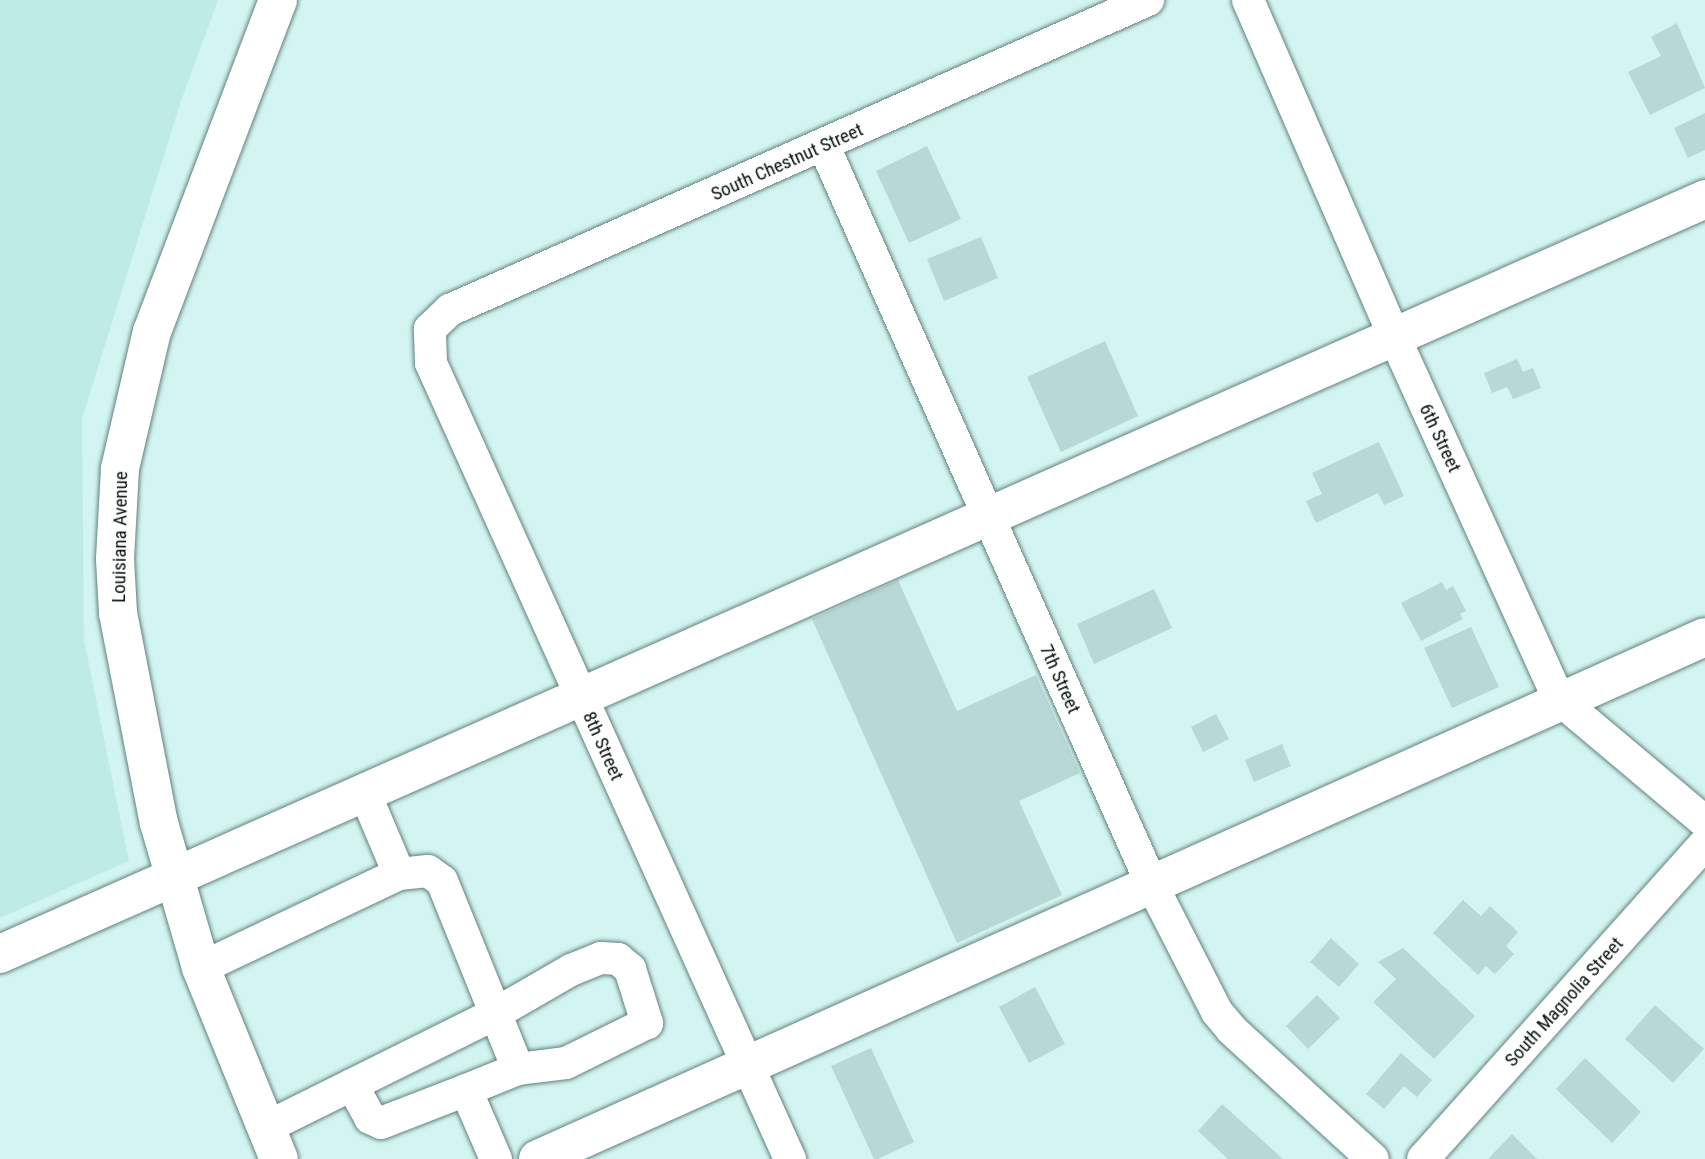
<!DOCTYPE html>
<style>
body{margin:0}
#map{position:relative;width:1705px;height:1159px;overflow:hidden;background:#d3f5f2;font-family:"Roboto Condensed",sans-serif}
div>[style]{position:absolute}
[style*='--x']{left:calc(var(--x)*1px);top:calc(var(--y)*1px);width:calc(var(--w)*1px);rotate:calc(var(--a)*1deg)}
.built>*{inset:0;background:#bfebe7}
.building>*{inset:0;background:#b7d8d5}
.roads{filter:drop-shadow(0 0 2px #62817e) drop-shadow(0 0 2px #62817e)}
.minor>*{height:32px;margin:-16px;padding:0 16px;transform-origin:16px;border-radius:16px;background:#fff}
.major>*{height:38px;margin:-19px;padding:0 19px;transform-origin:19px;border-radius:19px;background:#fff}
.highway>*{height:38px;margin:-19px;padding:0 19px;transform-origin:19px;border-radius:19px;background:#fff}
span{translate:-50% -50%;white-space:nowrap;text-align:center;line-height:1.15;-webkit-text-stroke:5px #fff;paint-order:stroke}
.street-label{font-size:19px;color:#05100f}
</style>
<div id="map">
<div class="built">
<div style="clip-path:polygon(0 0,218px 0,180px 104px,82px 419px,84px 640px,129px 861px,0 918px)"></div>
</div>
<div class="building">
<div style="clip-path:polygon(1677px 23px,1705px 88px,1650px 115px,1628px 72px,1661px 56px,1651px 37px)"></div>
<div style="clip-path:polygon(1705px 113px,1705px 150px,1688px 158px,1674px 128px)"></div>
<div style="clip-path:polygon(927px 146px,961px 219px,909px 243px,876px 171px)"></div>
<div style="clip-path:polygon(981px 237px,998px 278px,944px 301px,927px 259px)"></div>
<div style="clip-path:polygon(1105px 341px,1138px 416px,1061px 452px,1027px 377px)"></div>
<div style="clip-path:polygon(1517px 359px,1523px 372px,1533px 368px,1541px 388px,1513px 399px,1507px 387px,1492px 393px,1484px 373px)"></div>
<div style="clip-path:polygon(1379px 442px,1404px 496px,1384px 505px,1378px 493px,1316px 523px,1306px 501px,1322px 494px,1312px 473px)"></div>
<div style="clip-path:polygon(898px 580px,957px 711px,1036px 675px,1080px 773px,1019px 801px,1062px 895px,957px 943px,812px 619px)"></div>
<div style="clip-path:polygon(1442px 582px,1446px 590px,1453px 586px,1466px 611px,1460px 614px,1463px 619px,1421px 641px,1401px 603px)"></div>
<div style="clip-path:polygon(1154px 589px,1172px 628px,1094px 664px,1077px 624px)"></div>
<div style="clip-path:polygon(1471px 627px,1499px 687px,1452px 708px,1424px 648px)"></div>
<div style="clip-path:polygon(1216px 714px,1229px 739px,1203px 752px,1191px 727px)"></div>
<div style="clip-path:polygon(1282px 744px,1291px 766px,1254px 782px,1245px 760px)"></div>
<div style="clip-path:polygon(1463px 900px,1481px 916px,1490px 906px,1518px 932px,1506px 946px,1514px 954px,1495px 974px,1486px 966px,1478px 975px,1433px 933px)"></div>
<div style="clip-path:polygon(1331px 938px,1359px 964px,1339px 987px,1310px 962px)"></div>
<div style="clip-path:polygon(1403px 948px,1475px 1016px,1434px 1059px,1373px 1002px,1396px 979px,1378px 962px)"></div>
<div style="clip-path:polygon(1035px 987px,1065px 1044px,1029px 1063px,999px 1007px)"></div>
<div style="clip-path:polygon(1317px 995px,1340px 1018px,1308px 1049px,1286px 1026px)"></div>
<div style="clip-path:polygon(1655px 1005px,1704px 1049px,1673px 1083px,1625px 1039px)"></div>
<div style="clip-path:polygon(871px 1048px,914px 1142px,878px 1159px,874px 1159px,831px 1066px)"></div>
<div style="clip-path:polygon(1401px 1053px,1432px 1080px,1417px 1097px,1404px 1086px,1384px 1109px,1366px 1094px)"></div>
<div style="clip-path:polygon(1585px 1058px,1641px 1112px,1612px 1143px,1556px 1089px)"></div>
<div style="clip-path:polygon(1222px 1104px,1283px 1159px,1228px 1159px,1198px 1131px)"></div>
<div style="clip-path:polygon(1512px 1134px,1537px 1159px,1488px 1159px)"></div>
</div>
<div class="roads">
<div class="minor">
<div style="--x:1248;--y:0;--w:366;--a:66.5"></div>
<div style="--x:1394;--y:336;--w:399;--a:65.6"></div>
<div style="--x:1559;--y:699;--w:191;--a:40.1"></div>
<div style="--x:824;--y:146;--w:809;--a:66.07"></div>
<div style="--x:1152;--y:885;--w:143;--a:62.9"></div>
<div style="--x:1217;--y:1012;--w:23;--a:50"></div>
<div style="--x:1232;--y:1030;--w:191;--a:42.5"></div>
<div style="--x:364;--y:791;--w:90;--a:67.1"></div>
<div style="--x:201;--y:968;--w:219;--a:-25.4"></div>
<div style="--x:399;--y:874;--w:29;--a:-6"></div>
<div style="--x:428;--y:871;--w:17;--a:36"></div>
<div style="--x:442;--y:881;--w:203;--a:68"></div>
<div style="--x:518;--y:1069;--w:56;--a:158"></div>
<div style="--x:466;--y:1090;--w:75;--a:66.5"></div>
<div style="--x:352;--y:1085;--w:38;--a:61"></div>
<div style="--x:370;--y:1118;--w:12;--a:24"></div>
<div style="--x:381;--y:1123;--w:91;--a:-21.2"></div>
<div style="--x:265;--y:1128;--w:254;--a:-26.4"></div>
<div style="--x:493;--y:1015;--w:90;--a:-30"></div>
<div style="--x:571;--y:970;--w:32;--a:-22"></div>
<div style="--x:601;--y:958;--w:17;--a:3"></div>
<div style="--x:618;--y:959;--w:16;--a:40"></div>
<div style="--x:630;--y:969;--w:57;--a:72.5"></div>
<div style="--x:647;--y:1023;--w:90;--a:153.7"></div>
<div style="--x:566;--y:1063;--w:48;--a:172.9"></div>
<div style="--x:790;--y:1159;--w:873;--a:-114.28"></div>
<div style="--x:431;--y:363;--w:34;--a:-92"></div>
<div style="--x:430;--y:329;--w:28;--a:-44"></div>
<div style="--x:450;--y:310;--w:764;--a:-23.95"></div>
<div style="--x:1423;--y:1159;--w:423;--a:-48.2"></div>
</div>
<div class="major">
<div style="--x:278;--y:0;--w:354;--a:110.8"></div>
<div style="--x:152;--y:331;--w:142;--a:103.1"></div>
<div style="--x:120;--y:469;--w:90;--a:93.2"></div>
<div style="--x:115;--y:559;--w:54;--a:86.8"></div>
<div style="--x:118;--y:613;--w:214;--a:79"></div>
<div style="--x:159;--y:823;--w:151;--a:73.8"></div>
<div style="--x:201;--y:968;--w:206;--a:67.8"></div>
</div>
<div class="highway">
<div style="--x:0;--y:954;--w:1865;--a:-23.88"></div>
<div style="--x:538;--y:1159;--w:1278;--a:-24.1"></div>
</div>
</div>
<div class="street-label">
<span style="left:787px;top:162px;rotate:-24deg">South Chestnut Street</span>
<span style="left:1440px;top:438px;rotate:65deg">6th Street</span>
<span style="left:120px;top:537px;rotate:-89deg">Louisiana Avenue</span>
<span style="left:1060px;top:679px;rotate:66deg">7th Street</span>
<span style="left:603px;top:746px;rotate:66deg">8th Street</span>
<span style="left:1564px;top:1002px;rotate:-48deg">South Magnolia Street</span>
</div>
</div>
